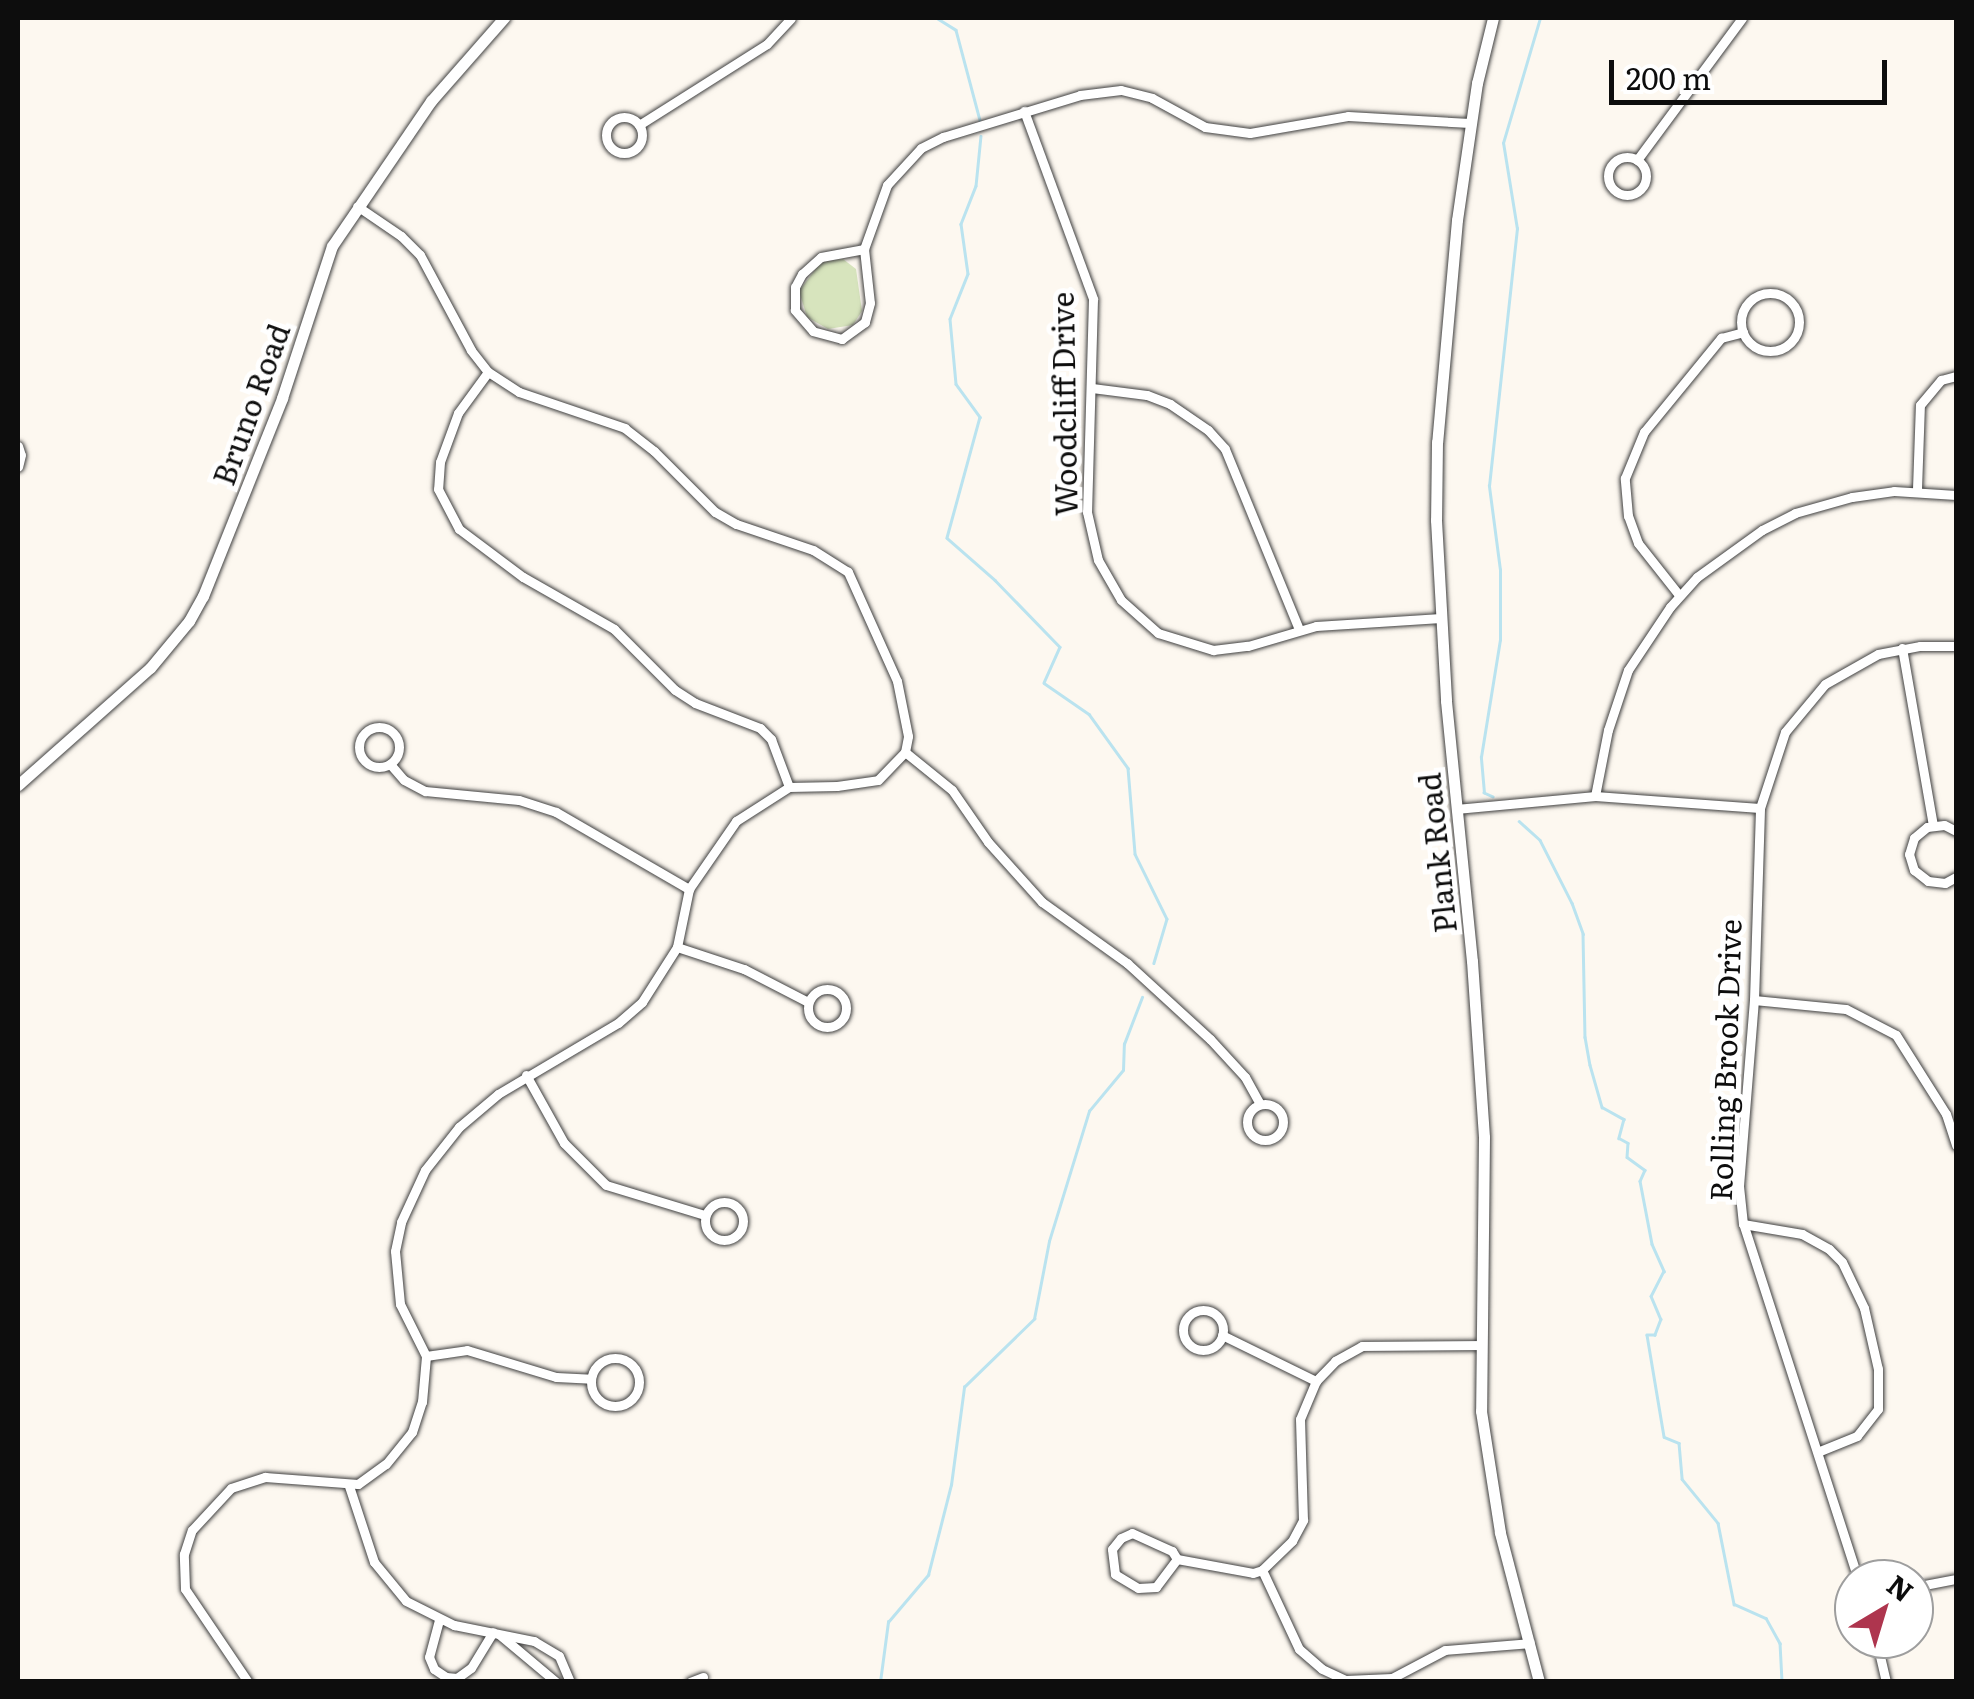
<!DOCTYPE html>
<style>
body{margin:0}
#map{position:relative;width:1974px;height:1699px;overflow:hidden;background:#fdf8f0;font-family:Literata,serif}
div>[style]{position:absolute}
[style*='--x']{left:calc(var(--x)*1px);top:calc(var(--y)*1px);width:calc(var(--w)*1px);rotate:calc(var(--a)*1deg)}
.green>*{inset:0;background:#d7e4bd}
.stream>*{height:2.5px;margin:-1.25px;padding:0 1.25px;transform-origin:1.25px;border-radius:1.25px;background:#bae3ef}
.roads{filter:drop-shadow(0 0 2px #404040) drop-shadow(0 0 2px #404040)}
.minor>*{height:9px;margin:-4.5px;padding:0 4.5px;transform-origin:4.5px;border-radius:4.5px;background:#fff}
.minor>.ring{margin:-4.5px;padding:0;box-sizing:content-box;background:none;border:9px solid #fff;border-radius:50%}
.tertiary>*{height:11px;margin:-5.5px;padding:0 5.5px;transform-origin:5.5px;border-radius:5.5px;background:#fff}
span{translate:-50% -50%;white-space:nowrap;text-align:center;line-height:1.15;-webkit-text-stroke:10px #fff;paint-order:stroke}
.street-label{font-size:30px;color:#0d0d0d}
.frame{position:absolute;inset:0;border:20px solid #0d0d0d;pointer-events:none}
.north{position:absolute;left:1834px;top:1559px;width:100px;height:100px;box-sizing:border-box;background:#fff;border:2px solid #9e9e9e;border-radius:50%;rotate:38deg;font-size:28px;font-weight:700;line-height:40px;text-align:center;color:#0d0d0d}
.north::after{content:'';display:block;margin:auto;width:35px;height:45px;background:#ae354e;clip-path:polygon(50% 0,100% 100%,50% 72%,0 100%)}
.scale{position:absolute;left:1609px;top:60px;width:278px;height:45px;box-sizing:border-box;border:5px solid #0d0d0d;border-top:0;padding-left:12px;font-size:30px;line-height:35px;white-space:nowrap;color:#0d0d0d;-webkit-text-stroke:8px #fff;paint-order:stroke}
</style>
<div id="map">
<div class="green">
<div style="clip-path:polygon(843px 259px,856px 269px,862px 311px,853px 325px,828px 329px,807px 317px,799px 291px,821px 262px)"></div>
</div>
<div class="stream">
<div style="--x:937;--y:18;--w:22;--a:32"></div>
<div style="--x:956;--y:30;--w:93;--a:75.1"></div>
<div style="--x:981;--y:136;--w:50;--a:95.7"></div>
<div style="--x:976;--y:186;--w:41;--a:111.5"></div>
<div style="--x:961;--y:224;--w:50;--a:82"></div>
<div style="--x:968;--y:274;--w:48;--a:111.8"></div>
<div style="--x:950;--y:319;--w:65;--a:84.7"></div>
<div style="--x:956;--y:384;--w:41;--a:54"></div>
<div style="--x:980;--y:417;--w:125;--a:105.3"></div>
<div style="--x:947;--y:538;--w:64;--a:41.2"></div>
<div style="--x:995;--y:580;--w:93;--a:45.9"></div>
<div style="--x:1060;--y:647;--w:39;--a:114"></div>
<div style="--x:1044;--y:683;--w:55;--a:34.6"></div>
<div style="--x:1089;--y:714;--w:67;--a:54.2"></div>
<div style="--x:1128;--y:768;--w:86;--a:85.3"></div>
<div style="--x:1135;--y:854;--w:72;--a:63.8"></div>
<div style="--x:1167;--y:919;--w:46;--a:106.5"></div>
<div style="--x:1493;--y:797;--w:10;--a:-156"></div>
<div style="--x:1484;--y:793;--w:36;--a:-95"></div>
<div style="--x:1481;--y:757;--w:119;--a:-80.8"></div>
<div style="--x:1500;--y:640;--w:70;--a:-90"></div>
<div style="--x:1500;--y:570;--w:85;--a:-97.5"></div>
<div style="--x:1489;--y:486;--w:259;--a:-83.8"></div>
<div style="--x:1517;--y:229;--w:87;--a:-99.2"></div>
<div style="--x:1503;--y:143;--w:130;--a:-73.5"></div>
<div style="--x:1519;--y:821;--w:28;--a:42"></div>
<div style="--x:1540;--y:840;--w:71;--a:63.1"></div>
<div style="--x:1572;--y:903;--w:33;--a:70"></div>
<div style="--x:1583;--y:934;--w:103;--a:88.9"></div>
<div style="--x:1585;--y:1037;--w:28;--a:80"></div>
<div style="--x:1590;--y:1065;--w:44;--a:74.1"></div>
<div style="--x:1602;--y:1107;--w:25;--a:29"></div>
<div style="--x:1624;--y:1119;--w:20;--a:105"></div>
<div style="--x:1619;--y:1138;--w:10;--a:29"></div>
<div style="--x:1628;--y:1143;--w:14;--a:94"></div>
<div style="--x:1627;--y:1157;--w:22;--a:36"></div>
<div style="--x:1645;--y:1170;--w:12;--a:114"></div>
<div style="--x:1640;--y:1181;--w:64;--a:79.2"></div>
<div style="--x:1652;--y:1244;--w:30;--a:66"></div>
<div style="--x:1664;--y:1271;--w:28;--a:117"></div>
<div style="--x:1651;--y:1296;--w:25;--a:67"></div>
<div style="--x:1661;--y:1319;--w:17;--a:111"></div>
<div style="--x:1655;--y:1335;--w:8;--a:180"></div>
<div style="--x:1647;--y:1335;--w:103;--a:80.5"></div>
<div style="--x:1664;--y:1437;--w:16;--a:22"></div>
<div style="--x:1679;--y:1443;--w:36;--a:85"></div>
<div style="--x:1682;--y:1479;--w:57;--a:50.7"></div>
<div style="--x:1718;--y:1523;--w:83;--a:78.8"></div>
<div style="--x:1734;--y:1604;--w:35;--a:24"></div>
<div style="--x:1766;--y:1618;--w:29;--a:61"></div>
<div style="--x:1780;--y:1643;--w:39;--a:87"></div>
<div style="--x:880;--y:1682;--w:61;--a:-82.4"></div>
<div style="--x:888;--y:1622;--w:62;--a:-49.6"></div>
<div style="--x:928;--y:1575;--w:93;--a:-75.7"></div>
<div style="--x:951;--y:1485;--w:99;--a:-82.4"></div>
<div style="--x:964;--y:1387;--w:98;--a:-44.2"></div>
<div style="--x:1034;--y:1319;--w:79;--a:-79.1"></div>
<div style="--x:1049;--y:1241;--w:136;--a:-72.9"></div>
<div style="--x:1089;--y:1111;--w:53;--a:-50.3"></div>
<div style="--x:1123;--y:1070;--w:26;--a:-88"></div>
<div style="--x:1124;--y:1044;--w:50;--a:-69"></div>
</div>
<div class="roads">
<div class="minor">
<div style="--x:1024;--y:111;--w:200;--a:69.8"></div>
<div style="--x:1093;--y:299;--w:213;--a:91.6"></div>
<div style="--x:1087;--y:512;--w:49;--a:77.1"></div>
<div style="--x:1098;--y:560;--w:46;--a:60.1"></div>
<div style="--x:1121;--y:600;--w:50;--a:41.7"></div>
<div style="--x:1158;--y:633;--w:58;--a:17.2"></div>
<div style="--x:1213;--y:650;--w:35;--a:-7"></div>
<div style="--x:1248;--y:646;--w:71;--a:-16.4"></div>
<div style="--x:1316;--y:626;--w:125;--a:-3.7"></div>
<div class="ring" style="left:606px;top:117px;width:27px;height:27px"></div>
<div style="--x:639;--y:125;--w:151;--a:-32.3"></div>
<div style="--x:767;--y:44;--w:35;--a:-47"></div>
<div class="ring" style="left:1608px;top:157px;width:29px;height:29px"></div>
<div style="--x:1637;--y:160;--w:177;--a:-53.5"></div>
<div style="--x:864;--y:249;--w:68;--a:-70.2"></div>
<div style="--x:887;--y:185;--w:50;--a:-47.4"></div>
<div style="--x:921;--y:148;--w:25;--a:-27"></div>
<div style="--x:943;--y:137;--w:143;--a:-17"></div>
<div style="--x:1080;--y:95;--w:41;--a:-7"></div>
<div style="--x:1121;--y:90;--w:32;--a:14"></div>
<div style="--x:1152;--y:98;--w:60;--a:28.7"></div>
<div style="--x:1205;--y:127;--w:45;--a:7.6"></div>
<div style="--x:1250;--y:133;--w:99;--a:-9.8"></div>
<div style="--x:1348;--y:116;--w:122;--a:3.3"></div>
<div style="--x:864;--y:249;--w:54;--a:83.7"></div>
<div style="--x:870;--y:303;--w:20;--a:105"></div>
<div style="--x:865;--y:322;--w:29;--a:144"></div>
<div style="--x:842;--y:339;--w:30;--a:-165"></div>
<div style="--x:813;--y:331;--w:28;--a:-131"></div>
<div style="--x:795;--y:310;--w:23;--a:-90"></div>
<div style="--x:795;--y:287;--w:15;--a:-62"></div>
<div style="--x:802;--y:274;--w:25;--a:-42"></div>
<div style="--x:821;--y:257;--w:44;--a:-10.5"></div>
<div class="ring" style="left:1741px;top:293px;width:49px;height:49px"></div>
<div style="--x:488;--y:372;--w:51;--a:126.2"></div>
<div style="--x:458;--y:413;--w:52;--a:110.2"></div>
<div style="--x:440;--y:462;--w:27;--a:94"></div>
<div style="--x:438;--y:489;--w:45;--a:62.3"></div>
<div style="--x:459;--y:529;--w:80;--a:36.9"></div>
<div style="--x:523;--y:577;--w:105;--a:29.7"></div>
<div style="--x:614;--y:629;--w:86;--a:45"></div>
<div style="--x:675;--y:690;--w:24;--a:33"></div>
<div style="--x:695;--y:703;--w:70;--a:21"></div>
<div style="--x:760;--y:728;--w:16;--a:45"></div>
<div style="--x:771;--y:739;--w:51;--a:69.4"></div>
<div style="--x:1092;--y:388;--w:55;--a:7.3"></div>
<div style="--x:1147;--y:395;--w:25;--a:21"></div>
<div style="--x:1170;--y:404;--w:46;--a:34.4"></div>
<div style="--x:1208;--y:430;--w:25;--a:48"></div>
<div style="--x:1225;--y:449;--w:195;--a:67.7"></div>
<div style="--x:18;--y:446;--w:9;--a:72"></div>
<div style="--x:21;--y:455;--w:12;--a:104"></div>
<div style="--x:1917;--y:489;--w:84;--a:-88"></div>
<div style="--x:1920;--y:405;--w:33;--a:-50"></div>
<div style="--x:1941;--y:380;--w:16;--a:-15"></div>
<div style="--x:1679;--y:595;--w:66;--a:-128.3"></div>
<div style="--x:1638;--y:543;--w:29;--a:-110"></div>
<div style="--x:1628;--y:516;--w:38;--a:-95"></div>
<div style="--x:1625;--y:478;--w:50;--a:-67.6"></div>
<div style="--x:1644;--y:432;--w:122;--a:-50.7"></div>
<div style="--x:1721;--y:338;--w:23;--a:-15"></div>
<div style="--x:1902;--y:648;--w:180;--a:80.1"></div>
<div class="ring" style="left:359px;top:727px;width:31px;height:31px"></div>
<div style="--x:905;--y:752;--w:60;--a:39"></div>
<div style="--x:952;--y:790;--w:63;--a:55.3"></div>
<div style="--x:988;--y:842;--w:81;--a:48"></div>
<div style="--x:1042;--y:902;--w:105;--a:35.7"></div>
<div style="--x:1127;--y:963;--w:113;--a:42.5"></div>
<div style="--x:1210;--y:1039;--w:52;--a:47.4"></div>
<div style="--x:1245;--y:1077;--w:31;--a:61"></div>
<div style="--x:390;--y:764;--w:21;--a:49"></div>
<div style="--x:404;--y:780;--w:24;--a:28"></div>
<div style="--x:425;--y:791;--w:94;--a:5.5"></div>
<div style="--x:519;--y:800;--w:39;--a:18"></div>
<div style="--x:556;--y:812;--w:154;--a:30.1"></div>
<div style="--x:1595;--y:796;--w:67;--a:-78.9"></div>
<div style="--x:1608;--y:730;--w:63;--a:-71.6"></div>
<div style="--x:1628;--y:670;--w:76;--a:-56.3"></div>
<div style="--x:1670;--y:607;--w:40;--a:-48"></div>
<div style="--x:1697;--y:577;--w:80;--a:-35.9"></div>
<div style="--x:1762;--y:530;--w:37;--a:-27"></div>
<div style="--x:1795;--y:513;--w:59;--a:-15.7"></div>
<div style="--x:1852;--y:497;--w:42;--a:-8.1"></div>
<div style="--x:1894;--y:491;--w:62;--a:3.7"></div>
<div style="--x:1456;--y:809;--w:140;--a:-5.3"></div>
<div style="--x:1595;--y:796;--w:165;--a:4.2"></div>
<div style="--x:1956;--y:831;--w:13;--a:-153"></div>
<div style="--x:1944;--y:825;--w:17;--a:173"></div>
<div style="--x:1927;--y:827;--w:17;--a:140"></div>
<div style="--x:1914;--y:838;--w:17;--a:107"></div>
<div style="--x:1909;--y:854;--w:17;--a:73"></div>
<div style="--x:1914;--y:870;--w:18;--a:38"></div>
<div style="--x:1928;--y:881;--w:17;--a:7"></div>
<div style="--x:1945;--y:883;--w:13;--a:-29"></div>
<div style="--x:677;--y:947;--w:71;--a:18.2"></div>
<div style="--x:744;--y:969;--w:72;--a:27.3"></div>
<div class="ring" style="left:808px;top:989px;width:29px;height:29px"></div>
<div style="--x:1754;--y:1000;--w:92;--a:5.6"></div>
<div style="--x:1846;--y:1009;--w:56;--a:27.5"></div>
<div style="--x:1896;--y:1035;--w:93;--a:57.7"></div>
<div style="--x:1946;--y:1114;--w:33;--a:72"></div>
<div style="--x:526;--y:1075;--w:78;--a:60.8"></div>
<div style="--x:564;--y:1143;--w:59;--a:45"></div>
<div style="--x:606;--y:1185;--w:103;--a:16.9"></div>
<div class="ring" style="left:1247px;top:1104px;width:27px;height:27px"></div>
<div class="ring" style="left:705px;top:1202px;width:29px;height:29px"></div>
<div style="--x:1743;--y:1224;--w:60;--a:9.6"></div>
<div style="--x:1802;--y:1234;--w:31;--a:29"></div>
<div style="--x:1829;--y:1249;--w:18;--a:45"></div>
<div style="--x:1842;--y:1262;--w:51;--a:64.4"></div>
<div style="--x:1864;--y:1308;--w:63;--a:77.1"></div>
<div style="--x:1878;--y:1369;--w:40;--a:90"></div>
<div style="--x:1878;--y:1409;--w:34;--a:128"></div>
<div style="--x:1857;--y:1436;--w:40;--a:158"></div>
<div class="ring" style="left:1183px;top:1310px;width:31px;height:31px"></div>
<div style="--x:1222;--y:1335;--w:105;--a:26.1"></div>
<div style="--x:426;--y:1356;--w:41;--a:-8.3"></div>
<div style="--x:467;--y:1350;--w:93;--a:16.9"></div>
<div style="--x:556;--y:1377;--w:35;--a:3"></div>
<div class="ring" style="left:591px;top:1358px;width:39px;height:39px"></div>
<div style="--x:349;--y:1486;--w:80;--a:71.8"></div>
<div style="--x:374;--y:1562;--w:50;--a:50.6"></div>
<div style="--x:406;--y:1601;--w:54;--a:26.6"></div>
<div style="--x:454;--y:1625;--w:82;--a:11.3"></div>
<div style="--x:534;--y:1641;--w:29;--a:31"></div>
<div style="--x:559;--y:1656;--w:28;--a:67"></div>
<div style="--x:1132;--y:1533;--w:44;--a:24.2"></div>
<div style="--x:1172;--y:1551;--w:9;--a:58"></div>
<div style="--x:1177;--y:1559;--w:35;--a:127"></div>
<div style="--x:1156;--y:1587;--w:18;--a:177"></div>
<div style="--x:1138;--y:1588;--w:27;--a:-149"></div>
<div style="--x:1115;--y:1574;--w:25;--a:-97"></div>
<div style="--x:1112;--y:1549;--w:14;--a:-51"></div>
<div style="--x:1121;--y:1538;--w:12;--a:-24"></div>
<div style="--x:1177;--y:1559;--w:77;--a:10.4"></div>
<div style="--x:1253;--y:1573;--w:9;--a:-18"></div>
<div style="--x:1262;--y:1570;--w:42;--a:-44"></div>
<div style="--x:1292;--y:1541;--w:24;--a:-62"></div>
<div style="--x:1303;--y:1520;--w:101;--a:-91.7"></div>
<div style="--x:1300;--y:1419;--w:41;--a:-67.2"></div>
<div style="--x:1316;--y:1381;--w:28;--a:-46"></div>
<div style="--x:1335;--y:1361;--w:31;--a:-29"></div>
<div style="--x:1362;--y:1346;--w:118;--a:-0.5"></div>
<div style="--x:1262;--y:1570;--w:87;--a:64.9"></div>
<div style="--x:1299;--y:1649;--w:30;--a:41"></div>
<div style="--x:1322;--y:1669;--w:26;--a:25"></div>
<div style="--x:1346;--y:1680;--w:46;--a:-2.5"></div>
<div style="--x:1392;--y:1678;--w:60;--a:-27.8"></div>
<div style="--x:1445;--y:1650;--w:85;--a:-4.7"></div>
<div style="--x:1858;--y:1579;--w:373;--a:-107.9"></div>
<div style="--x:1743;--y:1224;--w:38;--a:-96"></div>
<div style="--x:1739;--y:1186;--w:187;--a:-85.4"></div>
<div style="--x:1754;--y:1000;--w:192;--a:-88.2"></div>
<div style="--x:1760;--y:808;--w:80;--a:-71.8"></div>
<div style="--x:1785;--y:732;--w:62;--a:-50.2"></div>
<div style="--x:1825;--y:684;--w:61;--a:-29.5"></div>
<div style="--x:1878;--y:654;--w:43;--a:-10.8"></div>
<div style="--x:1920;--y:646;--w:36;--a:0"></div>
<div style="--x:1914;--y:1587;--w:43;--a:-10.8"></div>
<div style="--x:439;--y:1620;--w:38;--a:105"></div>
<div style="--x:429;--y:1657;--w:13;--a:67"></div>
<div style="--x:434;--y:1669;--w:14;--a:34"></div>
<div style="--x:446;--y:1677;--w:11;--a:5"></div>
<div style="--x:457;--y:1678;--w:17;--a:-36"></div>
<div style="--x:471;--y:1668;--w:42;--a:-58.6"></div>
<div style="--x:500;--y:1635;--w:73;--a:40"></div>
<div style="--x:1876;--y:1639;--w:44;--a:76.9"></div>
<div style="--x:248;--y:1682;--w:112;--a:-124.1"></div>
<div style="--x:185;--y:1589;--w:35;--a:-92"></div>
<div style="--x:184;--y:1554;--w:25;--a:-72"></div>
<div style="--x:192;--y:1530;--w:57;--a:-47.1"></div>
<div style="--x:231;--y:1488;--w:36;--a:-18"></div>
<div style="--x:265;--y:1477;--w:93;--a:4.3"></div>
<div style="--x:358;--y:1484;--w:34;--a:-36"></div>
<div style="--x:386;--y:1464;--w:41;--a:-50.9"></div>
<div style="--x:412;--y:1432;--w:32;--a:-72"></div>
<div style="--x:422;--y:1402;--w:46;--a:-85"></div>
<div style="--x:426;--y:1356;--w:58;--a:-116.6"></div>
<div style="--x:400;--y:1304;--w:53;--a:-95.4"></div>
<div style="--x:395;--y:1251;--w:30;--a:-78"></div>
<div style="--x:401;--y:1222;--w:57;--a:-65.2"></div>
<div style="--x:425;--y:1170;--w:55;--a:-51.7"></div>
<div style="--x:459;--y:1127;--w:51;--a:-40.2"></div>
<div style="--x:498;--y:1094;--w:139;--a:-30.6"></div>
<div style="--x:618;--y:1023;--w:32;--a:-41"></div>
<div style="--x:642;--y:1002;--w:65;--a:-57.5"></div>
<div style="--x:677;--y:947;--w:59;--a:-78.3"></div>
<div style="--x:689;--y:889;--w:83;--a:-55.3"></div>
<div style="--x:736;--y:821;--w:63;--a:-32.7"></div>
<div style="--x:789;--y:787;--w:48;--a:-1.2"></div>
<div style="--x:837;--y:786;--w:41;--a:-8.3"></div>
<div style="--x:878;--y:780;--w:39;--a:-46"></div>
<div style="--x:905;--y:752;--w:16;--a:-79"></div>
<div style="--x:908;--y:736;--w:56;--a:-101.3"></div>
<div style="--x:897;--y:681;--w:120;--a:-114.2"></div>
<div style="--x:848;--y:572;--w:41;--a:-147.8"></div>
<div style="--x:813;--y:550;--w:81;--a:-161.3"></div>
<div style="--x:736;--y:524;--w:24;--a:-150"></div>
<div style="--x:715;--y:512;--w:86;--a:-135"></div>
<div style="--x:654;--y:451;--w:37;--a:-142"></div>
<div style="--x:625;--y:428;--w:112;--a:-161.2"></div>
<div style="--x:519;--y:392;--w:37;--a:-147"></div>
<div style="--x:488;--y:372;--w:28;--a:-128"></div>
<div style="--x:471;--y:350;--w:108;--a:-118.2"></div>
<div style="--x:420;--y:255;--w:27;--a:-135"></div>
<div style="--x:401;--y:236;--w:53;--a:-145.7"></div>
<div style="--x:690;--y:1682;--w:14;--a:-21"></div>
</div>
<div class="tertiary">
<div style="--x:1493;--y:18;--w:67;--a:103.8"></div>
<div style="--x:1477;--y:83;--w:138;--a:98.3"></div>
<div style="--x:1457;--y:220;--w:223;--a:95.1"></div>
<div style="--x:1437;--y:442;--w:78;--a:90.7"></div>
<div style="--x:1436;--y:520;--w:181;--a:86.8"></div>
<div style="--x:1446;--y:701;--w:261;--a:84.3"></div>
<div style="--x:1472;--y:961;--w:176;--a:86.1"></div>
<div style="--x:1484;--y:1137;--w:274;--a:90.6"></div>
<div style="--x:1481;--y:1411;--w:123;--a:81.1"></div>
<div style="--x:1500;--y:1533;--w:154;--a:75.3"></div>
<div style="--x:18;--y:785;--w:176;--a:-41.6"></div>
<div style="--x:150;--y:668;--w:61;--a:-50.3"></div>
<div style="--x:189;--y:621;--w:29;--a:-61"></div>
<div style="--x:203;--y:596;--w:213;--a:-68.2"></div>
<div style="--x:282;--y:398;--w:160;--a:-71.8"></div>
<div style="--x:332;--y:246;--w:176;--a:-55.7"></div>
<div style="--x:431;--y:101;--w:111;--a:-48.7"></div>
</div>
</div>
<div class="street-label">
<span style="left:250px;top:404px;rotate:-70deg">Bruno Road</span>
<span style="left:1063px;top:404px;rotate:-91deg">Woodcliff Drive</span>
<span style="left:1436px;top:853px;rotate:-96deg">Plank Road</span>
<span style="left:1724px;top:1060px;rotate:-88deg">Rolling Brook Drive</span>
</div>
<div class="frame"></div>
<div class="north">N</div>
<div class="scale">200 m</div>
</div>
